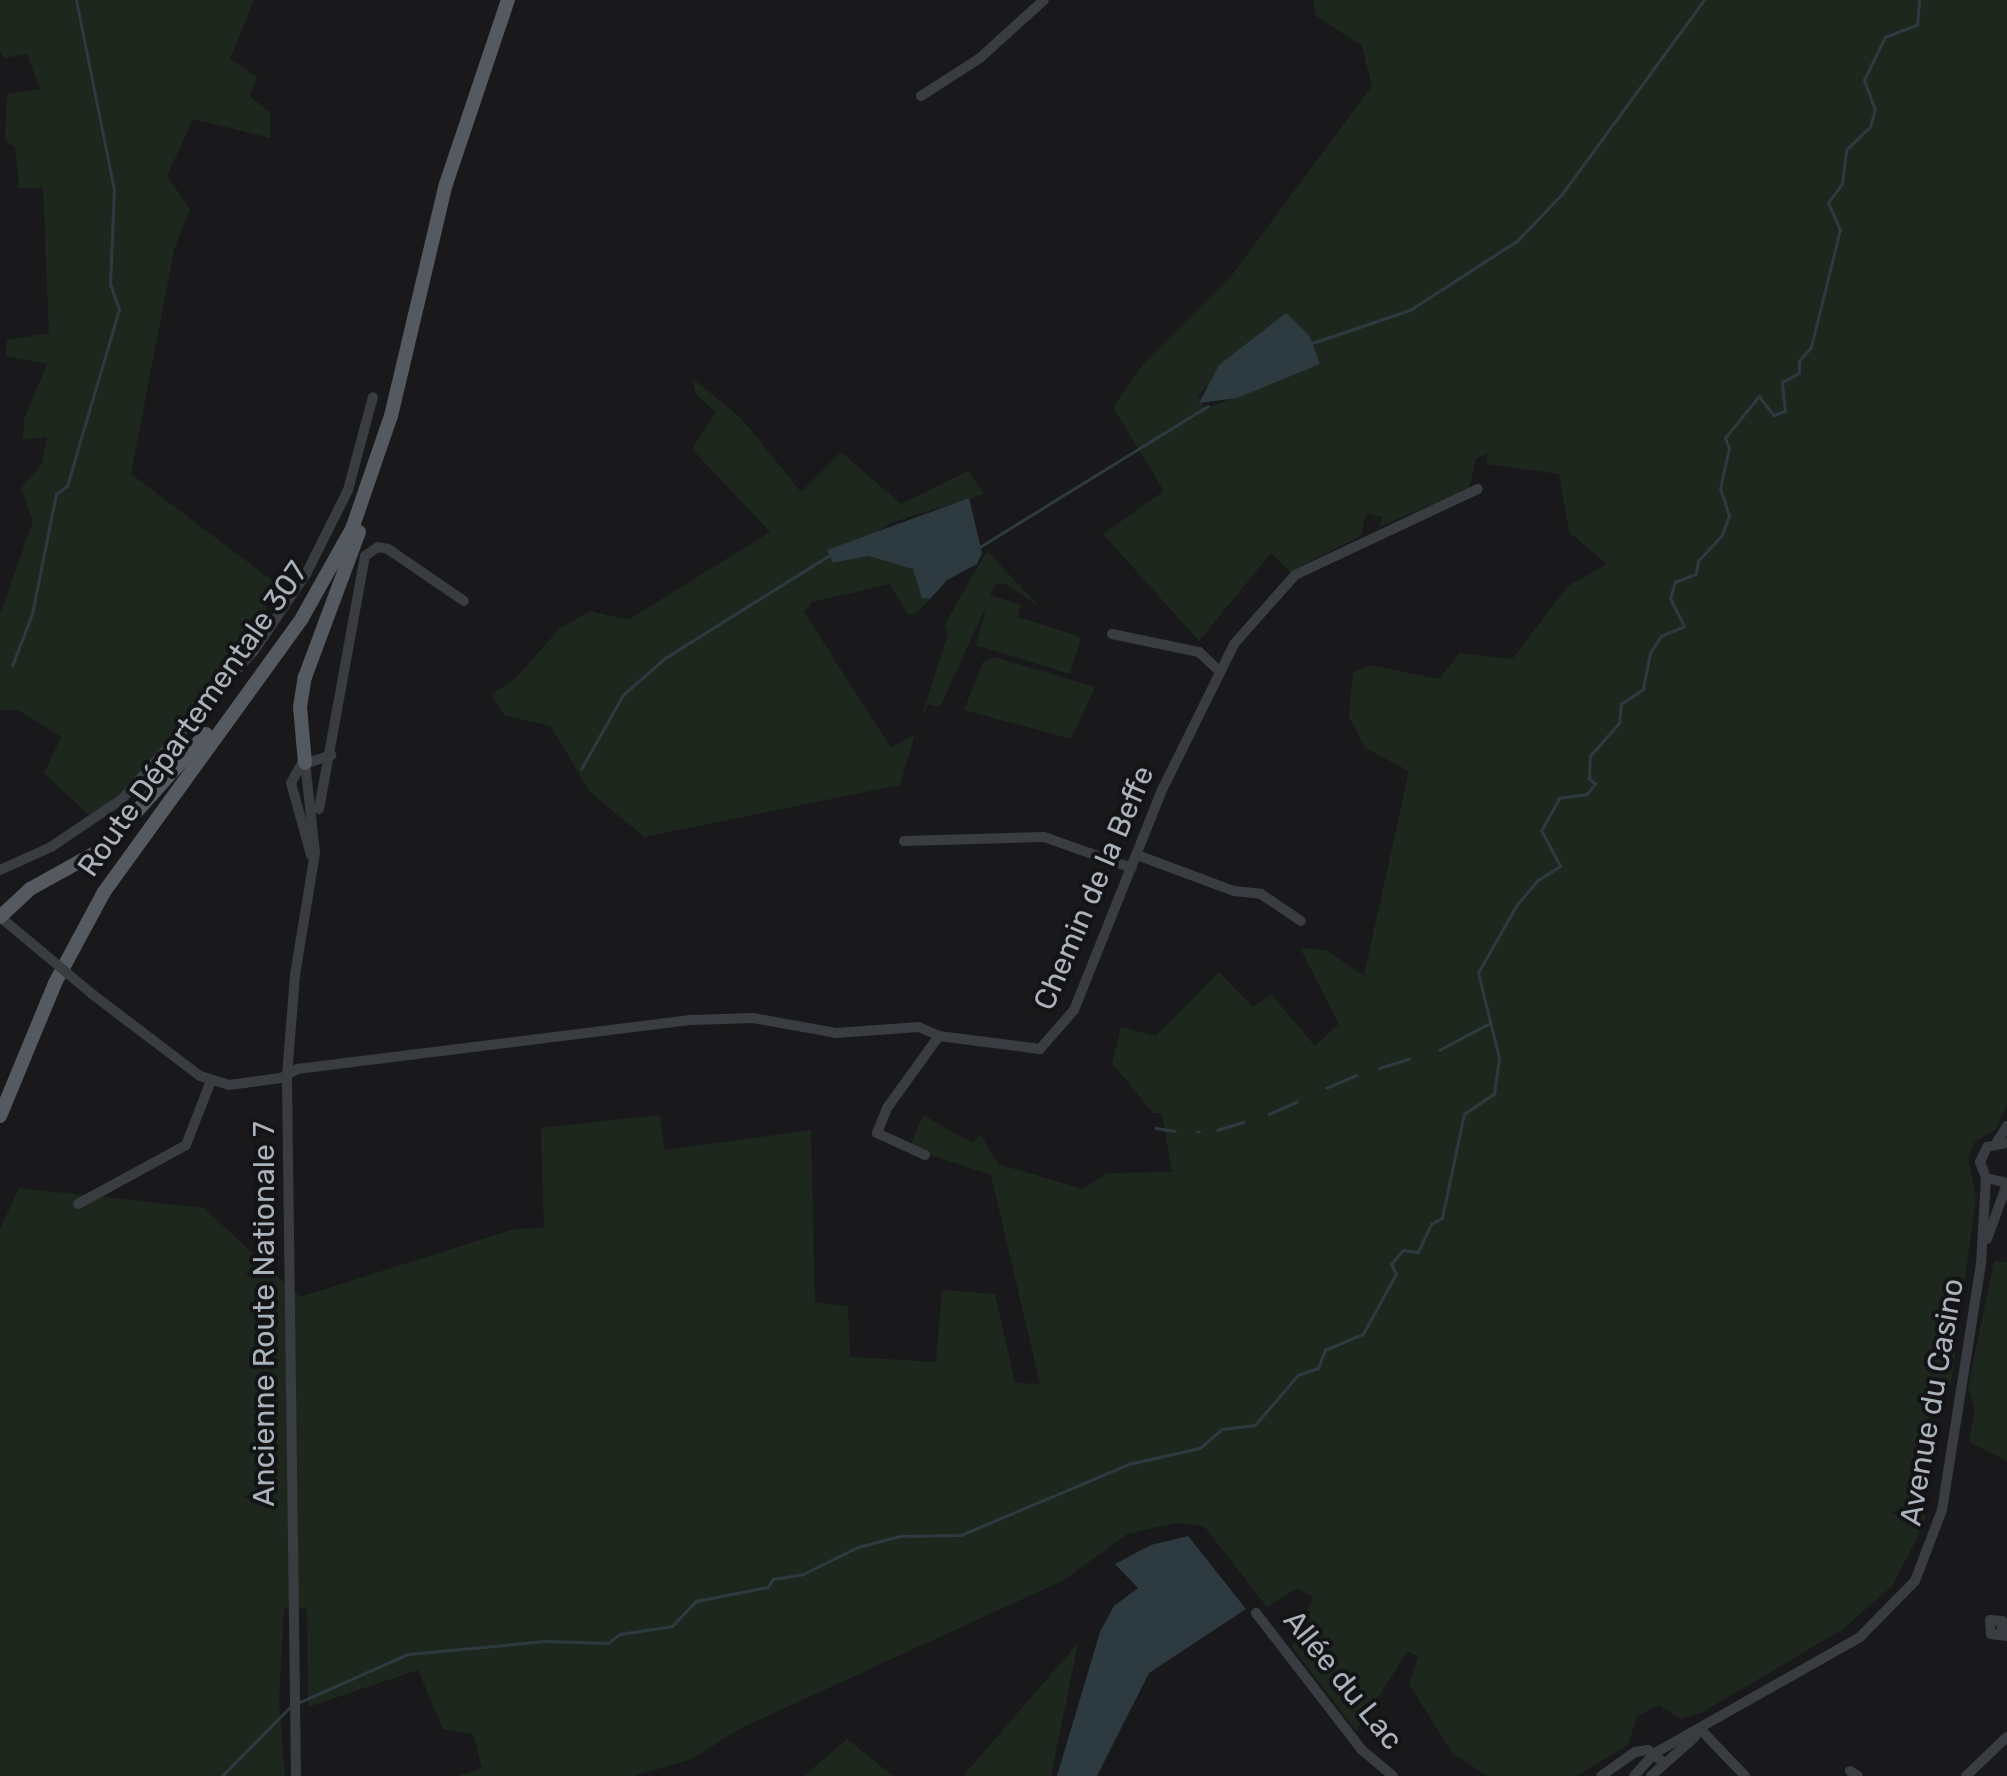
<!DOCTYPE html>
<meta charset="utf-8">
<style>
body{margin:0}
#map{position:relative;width:2007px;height:1776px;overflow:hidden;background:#19191b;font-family:Rubik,sans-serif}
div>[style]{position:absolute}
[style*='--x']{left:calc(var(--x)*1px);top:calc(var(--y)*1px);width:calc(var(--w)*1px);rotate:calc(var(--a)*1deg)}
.green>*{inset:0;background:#1e271e}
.water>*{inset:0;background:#2d3b41}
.stream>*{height:2.5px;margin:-1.25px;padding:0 1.25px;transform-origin:1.25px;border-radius:1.25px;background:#2d3b41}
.minor>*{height:10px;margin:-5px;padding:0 5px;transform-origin:5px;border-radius:5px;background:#393c41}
.major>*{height:14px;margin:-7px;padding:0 7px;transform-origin:7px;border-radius:7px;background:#555960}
.minor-bridge>*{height:10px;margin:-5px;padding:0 5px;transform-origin:5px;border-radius:5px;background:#393c41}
span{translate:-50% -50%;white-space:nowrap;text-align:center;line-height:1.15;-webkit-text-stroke:8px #141416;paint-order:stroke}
.street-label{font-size:30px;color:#aab3bc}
</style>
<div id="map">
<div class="green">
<div style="clip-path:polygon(0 0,254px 0,230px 59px,257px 77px,250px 96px,270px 113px,270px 138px,193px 119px,167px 176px,190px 209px,174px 250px,131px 474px,273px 581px,254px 651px,186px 734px,94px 820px,44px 773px,61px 737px,18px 710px,0 710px,0 615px,33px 521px,21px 488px,42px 464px,47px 437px,23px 440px,24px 419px,47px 364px,6px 356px,7px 340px,49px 333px,43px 188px,19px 188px,15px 148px,5px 140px,7px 94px,40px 89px,27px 54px,4px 58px,0 52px)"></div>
<div style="clip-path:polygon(evenodd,1313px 0,2007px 0,2007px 1104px,1996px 1129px,1974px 1143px,1968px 1159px,1976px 1196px,1951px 1384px,1933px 1392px,1924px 1525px,1892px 1586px,1843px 1629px,1703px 1712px,1681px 1719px,1659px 1705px,1637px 1716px,1628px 1745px,1576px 1776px,1488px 1776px,1453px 1754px,1409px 1684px,1418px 1657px,1408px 1651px,1356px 1731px,1292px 1647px,1313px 1597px,1297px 1588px,1267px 1607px,1204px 1526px,1175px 1523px,1127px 1534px,1064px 1580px,739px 1729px,692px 1759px,634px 1776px,458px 1776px,482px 1768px,473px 1734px,443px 1729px,418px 1670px,308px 1707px,307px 1609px,284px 1608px,279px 1702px,285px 1776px,0 1776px,0 1229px,19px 1188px,204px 1208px,300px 1297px,515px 1229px,544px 1228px,541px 1128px,660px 1115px,664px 1150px,811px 1130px,815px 1302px,848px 1306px,850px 1357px,936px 1362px,942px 1290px,995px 1294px,1015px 1383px,1040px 1384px,991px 1175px,910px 1148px,923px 1115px,972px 1143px,981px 1135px,998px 1164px,1083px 1189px,1107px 1173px,1172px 1172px,1162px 1113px,1153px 1113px,1112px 1063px,1121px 1027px,1156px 1036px,1219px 972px,1253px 1007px,1271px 994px,1315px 1046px,1339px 1024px,1300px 948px,1326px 950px,1364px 976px,1409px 771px,1365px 748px,1349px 716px,1353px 672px,1370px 665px,1439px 679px,1460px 653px,1512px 659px,1568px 586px,1607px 564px,1569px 532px,1559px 474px,1487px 464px,1487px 453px,1476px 459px,1469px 489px,1379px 527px,1382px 517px,1366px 513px,1361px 536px,1290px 572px,1271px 553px,1199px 641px,1103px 534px,1164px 491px,1113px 407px,1145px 362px,1232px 275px,1372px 86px,1362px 46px,1316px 16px,1313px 0,1319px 364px,1213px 406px,1204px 407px,1198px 396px,1218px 374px,1319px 364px)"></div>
<div style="clip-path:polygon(692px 378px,742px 419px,801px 492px,841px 452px,901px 504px,968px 471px,984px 494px,890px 523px,834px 563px,868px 556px,913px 569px,922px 597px,930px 599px,916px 613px,908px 615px,890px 584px,812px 602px,804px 612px,891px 748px,915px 734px,900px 785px,644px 837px,589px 791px,551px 726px,504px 715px,491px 695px,517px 677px,559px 629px,590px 611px,628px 620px,770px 532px,692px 449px,716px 412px,696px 395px)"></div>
<div style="clip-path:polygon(987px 551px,1041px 608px,1008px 585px,996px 583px,990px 595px,1021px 605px,1018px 617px,1081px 637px,1070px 674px,976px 645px,988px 602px,940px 707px,928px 704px,921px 718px,948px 634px,945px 624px)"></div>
<div style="clip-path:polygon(995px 657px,1095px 687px,1071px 739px,964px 710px,983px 662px)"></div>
<div style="clip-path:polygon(1994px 1261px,2007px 1262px,2007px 1461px,1969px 1442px,1975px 1409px,1968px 1387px)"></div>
<div style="clip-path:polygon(1078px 1643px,1051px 1776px,963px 1776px)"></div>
<div style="clip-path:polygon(847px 1739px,893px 1776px,804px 1776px)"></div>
</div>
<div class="water">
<div style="clip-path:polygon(1286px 313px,1309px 335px,1320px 364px,1237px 398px,1199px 403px,1219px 365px)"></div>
<div style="clip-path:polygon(969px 498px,982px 553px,977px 564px,947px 580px,930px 599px,922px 598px,913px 569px,868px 556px,833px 563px,827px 550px)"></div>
<div style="clip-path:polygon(1188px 1536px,1246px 1609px,1149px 1673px,1097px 1776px,1057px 1776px,1100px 1632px,1114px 1606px,1138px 1588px,1115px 1564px,1151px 1545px)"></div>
</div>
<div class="stream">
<div style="--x:1312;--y:343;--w:103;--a:-18.6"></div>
<div style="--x:1410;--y:310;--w:129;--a:-32.9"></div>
<div style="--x:1518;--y:240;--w:64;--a:-46.3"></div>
<div style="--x:1562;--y:194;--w:240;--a:-53.8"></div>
<div style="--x:978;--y:548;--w:270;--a:-31.7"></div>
<div style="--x:12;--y:666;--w:56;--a:-69"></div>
<div style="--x:32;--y:614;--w:122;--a:-78.7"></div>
<div style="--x:56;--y:494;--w:14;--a:-36"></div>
<div style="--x:67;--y:486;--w:184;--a:-73.6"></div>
<div style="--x:119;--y:309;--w:27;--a:-110"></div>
<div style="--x:110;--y:284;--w:94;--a:-87.6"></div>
<div style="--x:114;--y:190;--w:194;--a:-101.3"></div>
<div style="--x:581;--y:769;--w:85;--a:-60.4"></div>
<div style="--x:623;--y:695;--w:56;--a:-41.4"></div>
<div style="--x:665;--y:658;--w:192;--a:-32"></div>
<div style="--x:1439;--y:1050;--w:58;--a:-27.9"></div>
<div style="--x:1379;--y:1068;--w:31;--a:-17"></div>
<div style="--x:1326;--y:1088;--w:33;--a:-23"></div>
<div style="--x:1269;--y:1114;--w:30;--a:-24"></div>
<div style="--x:1156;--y:1128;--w:19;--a:9"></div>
<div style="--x:1217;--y:1130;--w:27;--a:-17"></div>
<div style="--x:1197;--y:1132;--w:3;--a:0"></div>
<div style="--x:298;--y:1703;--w:120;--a:-24"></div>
<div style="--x:408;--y:1654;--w:139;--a:-5.4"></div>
<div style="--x:546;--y:1641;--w:62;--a:1.8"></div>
<div style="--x:608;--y:1643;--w:15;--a:-37"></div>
<div style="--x:620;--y:1634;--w:53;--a:-8.7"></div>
<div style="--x:672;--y:1626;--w:35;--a:-46"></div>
<div style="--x:696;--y:1601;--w:73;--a:-11"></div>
<div style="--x:768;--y:1587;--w:9;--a:-58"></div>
<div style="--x:773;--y:1579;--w:30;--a:-9"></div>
<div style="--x:803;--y:1574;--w:61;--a:-26.1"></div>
<div style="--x:858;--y:1547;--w:43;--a:-14.7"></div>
<div style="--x:900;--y:1536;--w:61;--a:-0.9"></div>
<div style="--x:961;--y:1535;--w:182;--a:-22.9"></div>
<div style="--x:1129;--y:1464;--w:73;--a:-12.7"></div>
<div style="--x:1200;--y:1448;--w:29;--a:-41"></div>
<div style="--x:1222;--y:1429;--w:33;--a:-7"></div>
<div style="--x:1255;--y:1425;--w:66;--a:-49.3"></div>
<div style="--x:1298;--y:1375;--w:21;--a:-19"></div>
<div style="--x:1318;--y:1368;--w:19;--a:-69"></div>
<div style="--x:1325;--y:1350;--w:41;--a:-22.8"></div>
<div style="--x:1363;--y:1334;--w:68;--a:-61.2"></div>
<div style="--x:1396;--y:1274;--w:11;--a:-117"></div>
<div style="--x:1391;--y:1264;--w:18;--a:-49"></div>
<div style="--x:1403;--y:1250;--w:15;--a:8"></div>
<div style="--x:1418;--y:1252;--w:31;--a:-65"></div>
<div style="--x:1431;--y:1224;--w:13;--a:-29"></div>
<div style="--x:1442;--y:1218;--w:106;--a:-78.1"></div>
<div style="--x:1464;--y:1114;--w:36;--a:-34"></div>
<div style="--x:1494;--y:1094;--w:36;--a:-82"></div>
<div style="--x:1499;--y:1058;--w:88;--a:-103.9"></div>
<div style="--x:1478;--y:973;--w:77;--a:-60.4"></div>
<div style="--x:1516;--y:906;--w:34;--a:-50"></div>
<div style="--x:1538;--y:880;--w:26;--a:-32"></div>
<div style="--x:1560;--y:866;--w:40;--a:-118"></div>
<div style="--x:1541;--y:831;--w:38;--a:-61"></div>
<div style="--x:1559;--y:798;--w:28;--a:-8"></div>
<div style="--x:1587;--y:794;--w:13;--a:-51"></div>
<div style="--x:1595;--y:784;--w:8;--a:-140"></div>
<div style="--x:1589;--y:779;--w:23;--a:-88"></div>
<div style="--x:1590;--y:756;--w:44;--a:-48.7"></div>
<div style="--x:1619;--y:723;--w:19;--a:-84"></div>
<div style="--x:1621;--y:704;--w:27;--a:-34"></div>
<div style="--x:1643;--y:689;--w:37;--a:-79"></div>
<div style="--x:1650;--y:653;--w:20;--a:-57"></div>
<div style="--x:1661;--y:636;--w:25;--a:-23"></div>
<div style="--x:1684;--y:626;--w:30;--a:-117"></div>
<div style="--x:1670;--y:599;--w:18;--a:-74"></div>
<div style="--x:1675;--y:582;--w:22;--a:-21"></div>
<div style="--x:1696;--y:574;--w:13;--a:-81"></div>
<div style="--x:1698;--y:561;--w:35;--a:-47"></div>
<div style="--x:1722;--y:535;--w:20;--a:-70"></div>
<div style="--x:1729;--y:516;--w:28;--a:-108"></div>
<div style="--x:1720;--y:489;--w:42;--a:-77.6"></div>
<div style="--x:1729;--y:448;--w:11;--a:-112"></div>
<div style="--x:1725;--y:438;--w:54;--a:-51"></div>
<div style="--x:1759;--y:396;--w:24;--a:52"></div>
<div style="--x:1774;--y:415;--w:12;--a:-20"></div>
<div style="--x:1785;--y:411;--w:29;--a:-96"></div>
<div style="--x:1782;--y:382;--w:19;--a:-28"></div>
<div style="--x:1799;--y:373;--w:12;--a:-90"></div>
<div style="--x:1799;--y:361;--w:18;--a:-49"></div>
<div style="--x:1811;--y:347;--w:121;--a:-76.1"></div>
<div style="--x:1840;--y:230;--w:30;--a:-114"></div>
<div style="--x:1828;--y:203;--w:24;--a:-54"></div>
<div style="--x:1842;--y:184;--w:34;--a:-83"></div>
<div style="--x:1846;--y:150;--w:33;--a:-44"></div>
<div style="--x:1870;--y:127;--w:18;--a:-74"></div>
<div style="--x:1875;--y:110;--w:32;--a:-110"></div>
<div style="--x:1864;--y:80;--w:48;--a:-64"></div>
<div style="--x:1885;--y:37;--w:34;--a:-21"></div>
<div style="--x:1917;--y:25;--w:25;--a:-85"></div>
<div style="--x:222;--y:1776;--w:98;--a:-45.4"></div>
</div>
<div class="minor">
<div style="--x:921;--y:96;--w:70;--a:-32.8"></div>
<div style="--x:980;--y:58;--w:86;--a:-42.2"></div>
<div style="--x:1112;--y:634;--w:89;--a:11.7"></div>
<div style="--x:1199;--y:652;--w:25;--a:43"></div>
<div style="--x:319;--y:809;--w:257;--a:-79.7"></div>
<div style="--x:365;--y:556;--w:16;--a:-35"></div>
<div style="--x:378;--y:547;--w:10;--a:11"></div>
<div style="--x:388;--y:549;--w:92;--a:34.4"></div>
<div style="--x:904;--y:841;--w:140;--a:-1.6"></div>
<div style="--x:1044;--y:837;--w:93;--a:19.4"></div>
<div style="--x:311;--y:855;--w:75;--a:-105.5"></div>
<div style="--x:291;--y:783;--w:21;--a:-61"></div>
<div style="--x:301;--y:765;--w:32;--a:-18"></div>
<div style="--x:1137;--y:855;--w:103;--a:20.4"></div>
<div style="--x:1234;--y:891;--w:27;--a:6"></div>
<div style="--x:1261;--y:894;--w:48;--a:34"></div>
<div style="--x:0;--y:870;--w:56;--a:-24.3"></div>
<div style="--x:51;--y:847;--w:86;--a:-34.1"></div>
<div style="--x:122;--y:799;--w:198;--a:-48.3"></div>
<div style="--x:254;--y:651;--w:93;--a:-56"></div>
<div style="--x:306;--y:574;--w:94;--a:-63.4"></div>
<div style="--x:348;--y:490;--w:96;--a:-75"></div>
<div style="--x:0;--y:917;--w:55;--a:39.8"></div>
<div style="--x:92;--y:994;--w:136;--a:37.2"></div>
<div style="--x:200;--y:1076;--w:30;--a:17"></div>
<div style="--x:229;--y:1085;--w:52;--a:-7.7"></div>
<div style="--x:281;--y:1078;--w:18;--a:-29"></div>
<div style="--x:297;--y:1069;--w:398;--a:-7.1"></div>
<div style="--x:692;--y:1020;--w:61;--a:-1.9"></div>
<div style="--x:753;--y:1018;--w:84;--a:10.2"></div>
<div style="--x:836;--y:1033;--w:83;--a:-4.1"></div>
<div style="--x:919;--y:1027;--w:22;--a:24"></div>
<div style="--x:939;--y:1036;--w:102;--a:7.3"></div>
<div style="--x:1040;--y:1049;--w:52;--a:-48.9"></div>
<div style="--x:1074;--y:1010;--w:237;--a:-68.2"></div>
<div style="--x:1162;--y:790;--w:163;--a:-63.7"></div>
<div style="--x:1234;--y:644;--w:92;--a:-48.5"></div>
<div style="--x:1295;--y:575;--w:202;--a:-25.2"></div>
<div style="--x:1997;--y:1142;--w:19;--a:-58"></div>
<div style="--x:2007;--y:1143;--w:20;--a:169"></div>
<div style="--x:1987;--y:1147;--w:17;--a:115"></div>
<div style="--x:1980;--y:1162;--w:17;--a:69"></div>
<div style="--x:1986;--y:1178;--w:22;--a:13"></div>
<div style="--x:925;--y:1155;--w:53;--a:-155.4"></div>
<div style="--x:877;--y:1133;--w:27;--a:-68"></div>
<div style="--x:887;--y:1108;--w:89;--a:-54.2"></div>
<div style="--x:78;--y:1204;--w:123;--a:-28.6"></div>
<div style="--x:186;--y:1145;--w:66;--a:-68.8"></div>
<div style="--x:1987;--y:1239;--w:59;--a:-70"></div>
<div style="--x:1256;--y:1613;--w:173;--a:52.3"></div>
<div style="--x:1362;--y:1750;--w:40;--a:40"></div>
<div style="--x:2002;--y:1632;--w:11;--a:-90"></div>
<div style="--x:2002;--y:1621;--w:12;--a:-175"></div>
<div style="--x:1990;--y:1620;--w:14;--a:86"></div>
<div style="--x:1991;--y:1634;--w:16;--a:7"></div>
<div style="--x:1702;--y:1731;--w:62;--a:46.3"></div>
<div style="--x:1850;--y:1771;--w:9;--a:32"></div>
<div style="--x:296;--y:1776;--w:701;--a:-90.74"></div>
<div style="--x:287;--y:1075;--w:100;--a:-85.4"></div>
<div style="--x:295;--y:975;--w:124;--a:-80.7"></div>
<div style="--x:315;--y:853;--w:91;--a:-96.3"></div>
<div style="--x:1601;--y:1776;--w:42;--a:-35.2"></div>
<div style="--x:1635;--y:1752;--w:13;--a:-9"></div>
<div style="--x:1648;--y:1750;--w:21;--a:39"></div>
<div style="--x:1634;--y:1776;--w:31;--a:-48"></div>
<div style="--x:1655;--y:1753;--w:236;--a:-29.5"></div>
<div style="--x:1860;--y:1637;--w:78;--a:-45.5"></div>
<div style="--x:1915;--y:1581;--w:76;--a:-69.2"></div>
<div style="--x:1942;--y:1510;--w:249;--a:-81"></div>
<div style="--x:1981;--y:1264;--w:86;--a:-86.7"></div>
<div style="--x:1651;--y:1776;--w:59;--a:-41.6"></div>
<div style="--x:1966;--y:1776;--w:57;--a:-43.6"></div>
</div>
<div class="major">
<div style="--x:305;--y:763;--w:56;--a:-95.1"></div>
<div style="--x:300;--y:707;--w:30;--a:-81"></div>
<div style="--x:305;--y:677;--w:155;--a:-69.6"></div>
<div style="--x:0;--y:917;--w:41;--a:-43"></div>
<div style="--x:30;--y:889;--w:85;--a:-29"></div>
<div style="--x:104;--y:848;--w:153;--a:-48.2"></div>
<div style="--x:0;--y:1116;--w:144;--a:-67.5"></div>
<div style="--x:55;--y:983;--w:103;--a:-61.7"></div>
<div style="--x:104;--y:892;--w:338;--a:-54.1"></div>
<div style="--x:302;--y:618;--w:102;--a:-60.7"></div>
<div style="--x:352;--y:529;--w:120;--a:-71"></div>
<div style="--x:391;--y:416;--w:238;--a:-76.7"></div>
<div style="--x:446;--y:184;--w:194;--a:-71.4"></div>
</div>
<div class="minor-bridge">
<div style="--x:42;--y:952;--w:65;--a:40"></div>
</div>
<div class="street-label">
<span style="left:193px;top:719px;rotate:-55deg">Route Départementale 307</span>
<span style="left:1094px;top:888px;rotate:-67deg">Chemin de la Beffe</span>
<span style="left:264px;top:1314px;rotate:-90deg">Ancienne Route Nationale 7</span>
<span style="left:1932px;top:1402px;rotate:-80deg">Avenue du Casino</span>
<span style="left:1343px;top:1680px;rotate:51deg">Allée du Lac</span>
</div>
</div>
